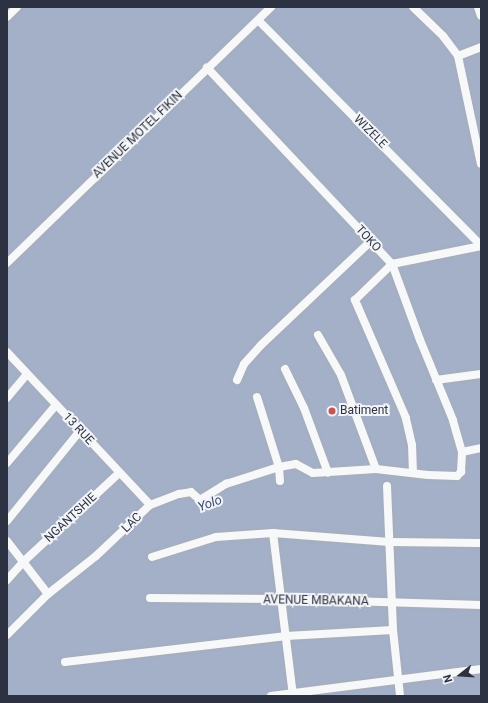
<!DOCTYPE html>
<style>
body{margin:0}
#map{position:relative;width:488px;height:703px;overflow:hidden;background:#e5e6eb;font-family:Roboto,sans-serif}
div>[style]{position:absolute}
[style*='--x']{left:calc(var(--x)*1px);top:calc(var(--y)*1px);width:calc(var(--w)*1px);rotate:calc(var(--a)*1deg)}
.water>*{inset:0;background:#a3b0c8}
.roads{filter:drop-shadow(0 0 1px #aaacb5) drop-shadow(0 0 1px #aaacb5)}
.street>*{height:8px;margin:-4px;padding:0 4px;transform-origin:4px;border-radius:4px;background:#f7f8fa}
.dots>*{width:11px;height:11px;translate:-50% -50%;box-sizing:border-box;border:2px solid #f4f5f8;border-radius:50%}
span{translate:-50% -50%;white-space:nowrap;text-align:center;line-height:1.15;-webkit-text-stroke:4px #f4f5f8;paint-order:stroke}
.street-label{font-size:12px;color:#2d3242}
.poi-label{font-size:12px;color:#2d3242}
.left{translate:0 -50%;text-align:left}
.water-label{font-size:13px;color:#3a4c73;font-style:italic}
.frame{position:absolute;inset:0;border:8px solid #2d3242;pointer-events:none}
.north{position:absolute;left:440px;top:655px;width:40px;height:40px;-webkit-text-stroke:3px #f4f5f8;paint-order:stroke;rotate:253deg;font-size:11px;font-weight:700;line-height:16px;text-align:center;color:#2d3242}
.north::after{content:'';display:block;margin:auto;width:14px;height:18px;background:#2d3242;clip-path:polygon(50% 0,100% 100%,50% 72%,0 100%)}
</style>
<div id="map">
<div class="water">
<div style="clip-path:polygon(7px 7px,481px 7px,481px 696px,7px 696px)"></div>
</div>
<div class="roads">
<div class="street">
<div style="--x:413;--y:7;--w:42;--a:44"></div>
<div style="--x:443;--y:36;--w:25;--a:53"></div>
<div style="--x:458;--y:56;--w:25;--a:-21"></div>
<div style="--x:478;--y:7;--w:9;--a:72"></div>
<div style="--x:7;--y:17;--w:14;--a:-45"></div>
<div style="--x:258;--y:20;--w:317;--a:45.3"></div>
<div style="--x:458;--y:56;--w:110;--a:78"></div>
<div style="--x:7;--y:263;--w:368;--a:-44.1"></div>
<div style="--x:318;--y:335;--w:46;--a:60.1"></div>
<div style="--x:341;--y:375;--w:100;--a:69.6"></div>
<div style="--x:7;--y:352;--w:209;--a:46.9"></div>
<div style="--x:285;--y:369;--w:43;--a:64"></div>
<div style="--x:304;--y:408;--w:69;--a:69.7"></div>
<div style="--x:237;--y:380;--w:17;--a:-66"></div>
<div style="--x:244;--y:364;--w:25;--a:-48"></div>
<div style="--x:261;--y:345;--w:151;--a:-43.4"></div>
<div style="--x:436;--y:380;--w:45;--a:-7.6"></div>
<div style="--x:257;--y:397;--w:73;--a:72.6"></div>
<div style="--x:279;--y:467;--w:14;--a:86"></div>
<div style="--x:7;--y:398;--w:31;--a:-50"></div>
<div style="--x:462;--y:452;--w:19;--a:-12"></div>
<div style="--x:7;--y:463;--w:76;--a:-49.8"></div>
<div style="--x:413;--y:473;--w:28;--a:-92"></div>
<div style="--x:412;--y:445;--w:28;--a:-103"></div>
<div style="--x:406;--y:418;--w:129;--a:-113.4"></div>
<div style="--x:355;--y:300;--w:52;--a:-44.2"></div>
<div style="--x:392;--y:264;--w:91;--a:-11.4"></div>
<div style="--x:387;--y:486;--w:144;--a:87.6"></div>
<div style="--x:393;--y:630;--w:66;--a:83.9"></div>
<div style="--x:7;--y:521;--w:116;--a:-51"></div>
<div style="--x:273;--y:533;--w:164;--a:83"></div>
<div style="--x:7;--y:541;--w:67;--a:52.3"></div>
<div style="--x:152;--y:557;--w:67;--a:-17.4"></div>
<div style="--x:216;--y:537;--w:57;--a:-4"></div>
<div style="--x:273;--y:533;--w:117;--a:4.4"></div>
<div style="--x:390;--y:542;--w:91;--a:0.6"></div>
<div style="--x:7;--y:580;--w:24;--a:-48"></div>
<div style="--x:23;--y:562;--w:131;--a:-42.8"></div>
<div style="--x:150;--y:598;--w:131;--a:0.4"></div>
<div style="--x:281;--y:599;--w:200;--a:1.7"></div>
<div style="--x:7;--y:635;--w:58;--a:-45"></div>
<div style="--x:48;--y:594;--w:61;--a:-38.4"></div>
<div style="--x:96;--y:556;--w:74;--a:-43.4"></div>
<div style="--x:150;--y:505;--w:31;--a:-21"></div>
<div style="--x:179;--y:494;--w:12;--a:-9"></div>
<div style="--x:191;--y:492;--w:12;--a:42"></div>
<div style="--x:200;--y:500;--w:31;--a:-32"></div>
<div style="--x:226;--y:484;--w:56;--a:-17.8"></div>
<div style="--x:279;--y:467;--w:17;--a:-10"></div>
<div style="--x:296;--y:464;--w:19;--a:28"></div>
<div style="--x:313;--y:473;--w:63;--a:-3.6"></div>
<div style="--x:376;--y:469;--w:52;--a:6.6"></div>
<div style="--x:428;--y:475;--w:29;--a:2"></div>
<div style="--x:457;--y:476;--w:6;--a:-45"></div>
<div style="--x:461;--y:472;--w:20;--a:-87"></div>
<div style="--x:462;--y:452;--w:33;--a:-106"></div>
<div style="--x:453;--y:420;--w:87;--a:-112.4"></div>
<div style="--x:420;--y:340;--w:81;--a:-110.2"></div>
<div style="--x:392;--y:264;--w:270;--a:-133.3"></div>
<div style="--x:65;--y:662;--w:223;--a:-6.7"></div>
<div style="--x:286;--y:636;--w:107;--a:-3.2"></div>
<div style="--x:271;--y:696;--w:212;--a:-7.3"></div>
</div>
</div>
<div class="dots">
<div style="left:332px;top:411px;background:#c55556"></div>
</div>
<div class="street-label">
<span style="left:370px;top:132px;rotate:45deg">WIZELE</span>
<span style="left:138px;top:135px;rotate:-44deg">AVENUE MOTEL FIKIN</span>
<span style="left:368px;top:239px;rotate:47deg">TOKO</span>
<span style="left:78px;top:429px;rotate:47deg">13 RUE</span>
<span style="left:71px;top:518px;rotate:-43deg">NGANTSHIE</span>
<span style="left:132px;top:523px;rotate:-44deg">LAC</span>
<span style="left:316px;top:601px;rotate:1deg">AVENUE MBAKANA</span>
</div>
<div class="poi-label">
<span class="left" style="left:340px;top:411px">Batiment</span>
</div>
<div class="water-label">
<span style="left:210px;top:504px;rotate:-20deg">Yolo</span>
</div>
<div class="frame"></div>
<div class="north">N</div>
</div>
